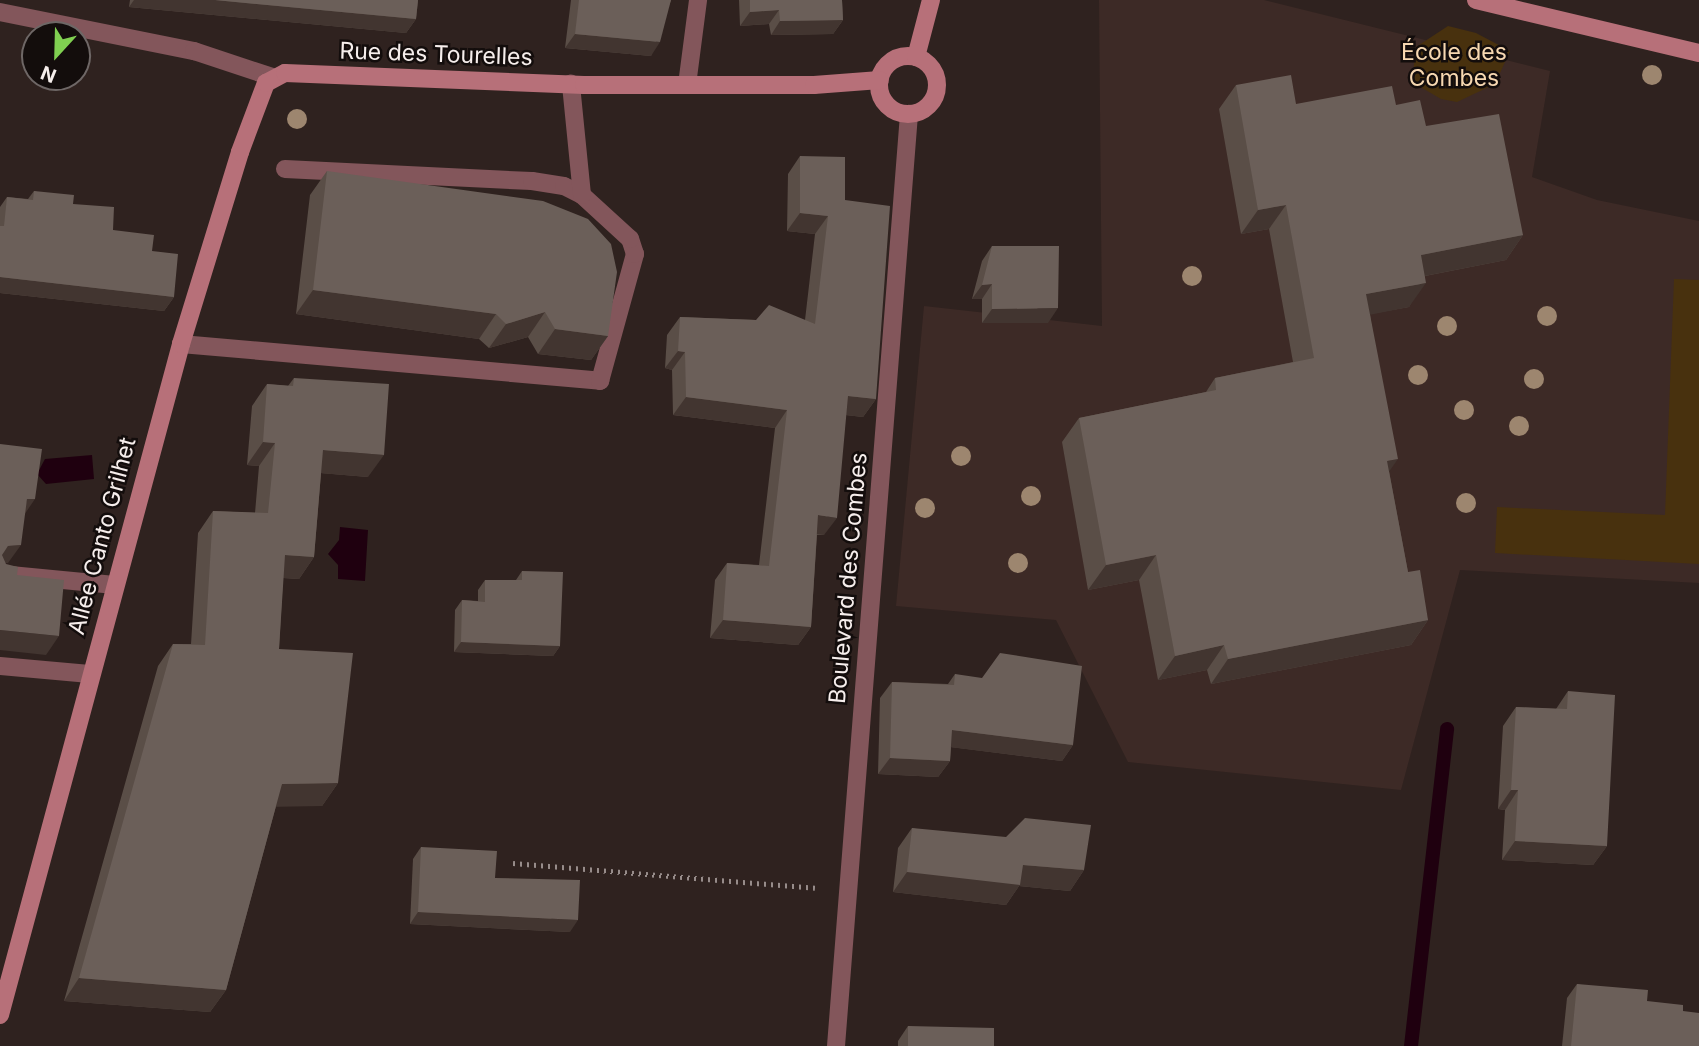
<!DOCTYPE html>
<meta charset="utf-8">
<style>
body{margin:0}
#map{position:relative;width:1699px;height:1046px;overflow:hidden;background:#2f221f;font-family:Inter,sans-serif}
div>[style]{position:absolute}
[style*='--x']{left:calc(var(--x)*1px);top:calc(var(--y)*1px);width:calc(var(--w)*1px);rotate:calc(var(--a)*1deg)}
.built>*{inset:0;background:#3d2a26}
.green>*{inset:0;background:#48310e}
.water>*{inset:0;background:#1f000f}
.stream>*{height:14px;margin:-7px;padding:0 7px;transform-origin:7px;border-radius:7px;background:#1f000f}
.path>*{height:4.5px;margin-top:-2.25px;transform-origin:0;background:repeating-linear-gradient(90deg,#978c8a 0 2px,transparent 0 7px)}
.lane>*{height:18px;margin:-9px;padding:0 9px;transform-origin:9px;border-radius:9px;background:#83565b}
.street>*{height:18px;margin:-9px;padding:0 9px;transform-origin:9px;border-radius:9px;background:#83565b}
.secondary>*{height:18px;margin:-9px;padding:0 9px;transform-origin:9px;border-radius:9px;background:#b77079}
.secondary>.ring{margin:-9px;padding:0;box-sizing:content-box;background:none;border:18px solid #b77079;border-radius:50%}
.trees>*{width:20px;height:20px;margin:-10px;border-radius:50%;background:#9d866f}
.wall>*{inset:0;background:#5a4e47}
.shaded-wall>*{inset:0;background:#423530}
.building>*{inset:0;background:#6b5f59}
span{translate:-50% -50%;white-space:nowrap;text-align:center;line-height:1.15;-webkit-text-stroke:5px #130d0c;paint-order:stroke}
.park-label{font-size:23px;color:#f7d8b1}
.street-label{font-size:23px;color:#f6eeec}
.north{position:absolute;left:21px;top:21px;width:70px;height:70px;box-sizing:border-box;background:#130d0c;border:2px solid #6e6766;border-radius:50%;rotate:202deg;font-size:19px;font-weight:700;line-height:28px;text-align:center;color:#f6eeec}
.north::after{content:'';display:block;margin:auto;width:24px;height:32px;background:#80d051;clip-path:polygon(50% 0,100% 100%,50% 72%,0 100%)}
</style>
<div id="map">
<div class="built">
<div style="clip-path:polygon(1099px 0,1264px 0,1550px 71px,1532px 177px,1597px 200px,1699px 221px,1699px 583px,1460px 570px,1401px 790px,1128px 762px,1056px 620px,896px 606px,924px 306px,1102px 326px)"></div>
</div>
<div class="green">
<div style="clip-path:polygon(1448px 26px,1476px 33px,1510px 51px,1495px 84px,1457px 102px,1441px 99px,1412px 82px,1416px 47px)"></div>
<div style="clip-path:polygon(1674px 279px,1699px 280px,1699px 564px,1495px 553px,1497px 507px,1665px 515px)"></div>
</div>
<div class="water">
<div style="clip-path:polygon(92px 455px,94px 479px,46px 484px,37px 474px,45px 459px)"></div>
<div style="clip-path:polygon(340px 527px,368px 530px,365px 581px,338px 579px,338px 565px,328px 554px,339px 540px)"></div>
</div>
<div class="stream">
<div style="--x:1411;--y:1046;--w:319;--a:-83.5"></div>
</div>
<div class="path">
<div style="--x:513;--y:863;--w:303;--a:4.7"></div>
</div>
<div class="lane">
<div style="--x:285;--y:169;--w:247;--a:2.8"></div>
<div style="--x:532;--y:181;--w:32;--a:9"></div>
<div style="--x:564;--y:186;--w:20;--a:27"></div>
<div style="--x:181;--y:344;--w:421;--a:5"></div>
<div style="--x:600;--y:381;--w:132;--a:-74.6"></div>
<div style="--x:635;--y:254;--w:16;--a:-108"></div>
<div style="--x:630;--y:239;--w:65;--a:-137.5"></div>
<div style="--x:582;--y:195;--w:112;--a:-95.7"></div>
<div style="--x:0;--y:574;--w:115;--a:5.5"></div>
<div style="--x:0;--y:666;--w:90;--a:5.1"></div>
</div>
<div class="street">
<div style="--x:0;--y:12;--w:198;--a:11.4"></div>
<div style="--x:194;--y:51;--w:82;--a:18.4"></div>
<div style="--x:687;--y:85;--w:86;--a:-82.6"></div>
<div style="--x:836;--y:1046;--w:935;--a:-85.52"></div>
</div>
<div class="secondary">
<div style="--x:1476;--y:0;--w:229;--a:13.4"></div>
<div class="ring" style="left:879px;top:56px;width:40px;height:40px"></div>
<div style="--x:916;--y:57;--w:59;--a:-75.3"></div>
<div style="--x:0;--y:1015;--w:695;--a:-74.9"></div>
<div style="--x:181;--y:344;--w:201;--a:-72.9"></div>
<div style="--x:240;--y:152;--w:74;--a:-69.4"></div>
<div style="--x:266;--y:83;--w:21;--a:-28"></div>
<div style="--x:285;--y:73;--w:299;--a:2.3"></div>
<div style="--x:584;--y:85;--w:230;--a:0"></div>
<div style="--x:814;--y:85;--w:66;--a:-4.3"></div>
</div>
<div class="trees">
<div style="left:1652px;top:75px"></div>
<div style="left:297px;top:119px"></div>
<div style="left:1192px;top:276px"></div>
<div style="left:1547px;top:316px"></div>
<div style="left:1447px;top:326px"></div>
<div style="left:1418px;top:375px"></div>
<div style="left:1534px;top:379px"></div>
<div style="left:1464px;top:410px"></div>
<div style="left:1519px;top:426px"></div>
<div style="left:961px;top:456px"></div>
<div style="left:1031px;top:496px"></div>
<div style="left:1466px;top:503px"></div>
<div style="left:925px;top:508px"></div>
<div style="left:1018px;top:563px"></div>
</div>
<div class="wall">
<div style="clip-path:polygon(130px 0,418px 0,416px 19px,406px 33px,129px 7px)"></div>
<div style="clip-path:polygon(571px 0,671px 0,651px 56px,565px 48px)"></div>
<div style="clip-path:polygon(739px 0,842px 0,843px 20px,833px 34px,771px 35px,769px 24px,740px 26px)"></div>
<div style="clip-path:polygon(1236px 85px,1296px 104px,1396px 105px,1426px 126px,1523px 235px,1506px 260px,1425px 276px,1409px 307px,1370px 314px,1389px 471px,1408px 572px,1428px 620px,1411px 645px,1211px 684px,1207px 670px,1158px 680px,1139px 580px,1088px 590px,1062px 442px,1079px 418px,1206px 392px,1215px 378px,1293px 362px,1269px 229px,1241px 234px,1219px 109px)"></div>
<div style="clip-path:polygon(800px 156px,845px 200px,876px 399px,863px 417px,846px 415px,824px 535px,817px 535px,811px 627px,798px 645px,710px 638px,715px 580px,727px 563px,759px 565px,775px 428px,673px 415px,672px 370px,665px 368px,667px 335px,680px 317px,756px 320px,805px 320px,815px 234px,787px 231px,788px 174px)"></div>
<div style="clip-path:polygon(327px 171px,608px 336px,591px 360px,538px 354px,528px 337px,489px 348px,479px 339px,296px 314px,310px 195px)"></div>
<div style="clip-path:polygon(34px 191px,73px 204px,113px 230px,152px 251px,174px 297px,164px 311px,0 293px,0 207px,7px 197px,28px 199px)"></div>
<div style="clip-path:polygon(992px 246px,1048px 323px,982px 323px,982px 299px,972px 299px,982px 261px)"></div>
<div style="clip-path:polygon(294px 378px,368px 477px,321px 473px,314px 557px,299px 579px,283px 578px,279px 649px,338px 783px,322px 806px,276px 806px,226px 990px,210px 1012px,64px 1001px,158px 666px,173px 644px,191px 644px,198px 533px,213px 511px,255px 513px,259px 466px,247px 465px,252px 406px,267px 384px,288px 386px)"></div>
<div style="clip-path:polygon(522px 571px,560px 646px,553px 656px,454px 652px,455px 610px,462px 600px,478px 601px,478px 590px,485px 580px,516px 580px)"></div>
<div style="clip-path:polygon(955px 674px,1073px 745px,1062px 761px,951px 747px,950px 761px,938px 777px,878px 774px,880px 698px,892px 682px,948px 684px)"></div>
<div style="clip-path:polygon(1568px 691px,1607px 846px,1593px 865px,1502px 860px,1505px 810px,1498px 809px,1503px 726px,1516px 707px,1556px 709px)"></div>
<div style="clip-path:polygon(912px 828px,1084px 870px,1070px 891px,1019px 886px,1006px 905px,893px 892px,898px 848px)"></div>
<div style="clip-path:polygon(421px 847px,495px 878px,570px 932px,410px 924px,413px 859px)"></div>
<div style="clip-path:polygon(1577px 984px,1683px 1011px,1699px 1046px,1562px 1046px,1567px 998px)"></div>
<div style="clip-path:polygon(908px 1026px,994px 1046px,898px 1046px,898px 1041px)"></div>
</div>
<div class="shaded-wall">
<div style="clip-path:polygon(134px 0,215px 0,416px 19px,406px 33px,129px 7px)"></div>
<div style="clip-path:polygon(779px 10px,769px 24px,740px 26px,750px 12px)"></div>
<div style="clip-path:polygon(843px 20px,833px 34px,771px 35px,780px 21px)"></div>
<div style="clip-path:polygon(575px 34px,660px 42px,651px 56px,565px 48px)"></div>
<div style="clip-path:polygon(1286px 205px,1269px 229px,1241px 234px,1258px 210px)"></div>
<div style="clip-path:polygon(800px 213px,828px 216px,815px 234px,787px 231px)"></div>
<div style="clip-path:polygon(1523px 235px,1506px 260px,1404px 280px,1421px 255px)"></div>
<div style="clip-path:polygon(0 277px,174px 297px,164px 311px,0 293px)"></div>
<div style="clip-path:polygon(1426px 283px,1409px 307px,1349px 319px,1366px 294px)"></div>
<div style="clip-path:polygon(992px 284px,982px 299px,972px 299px,982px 285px)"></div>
<div style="clip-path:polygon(313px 290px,496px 314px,479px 339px,296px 314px)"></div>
<div style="clip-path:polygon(1058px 308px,1048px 323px,982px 323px,992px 309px)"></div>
<div style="clip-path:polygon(545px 312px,528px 337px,489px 348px,506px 324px)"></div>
<div style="clip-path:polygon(555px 329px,608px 336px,591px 360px,538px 354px)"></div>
<div style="clip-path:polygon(678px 351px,685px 352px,672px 370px,665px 368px)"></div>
<div style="clip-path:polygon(848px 396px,876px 399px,863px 417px,836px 414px)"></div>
<div style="clip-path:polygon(686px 397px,787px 410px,775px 428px,673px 415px)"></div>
<div style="clip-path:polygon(263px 442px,275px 443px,259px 466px,247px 465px)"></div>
<div style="clip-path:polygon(323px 450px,384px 455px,368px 477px,307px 472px)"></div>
<div style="clip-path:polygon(1398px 459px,1381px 483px,1387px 461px)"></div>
<div style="clip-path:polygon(27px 499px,35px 499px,22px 518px)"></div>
<div style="clip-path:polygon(818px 515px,837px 518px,824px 535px,805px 533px)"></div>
<div style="clip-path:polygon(21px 545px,8px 563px,0 564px,0 556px,8px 546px)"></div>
<div style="clip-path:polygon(285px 555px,314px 557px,299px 579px,269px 577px)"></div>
<div style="clip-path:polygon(1156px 555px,1139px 580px,1088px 590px,1106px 565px)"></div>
<div style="clip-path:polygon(723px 620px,811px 627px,798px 645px,710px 638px)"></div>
<div style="clip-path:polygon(1428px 620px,1411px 645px,1211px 684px,1228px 659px)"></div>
<div style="clip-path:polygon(0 630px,59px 636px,46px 655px,0 650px)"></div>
<div style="clip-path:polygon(461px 642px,560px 646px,553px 656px,454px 652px)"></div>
<div style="clip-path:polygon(1224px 645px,1207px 670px,1158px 680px,1175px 656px)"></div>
<div style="clip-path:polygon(952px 730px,1073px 745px,1062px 761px,941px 746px)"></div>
<div style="clip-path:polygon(890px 758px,950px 761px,938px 777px,878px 774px)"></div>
<div style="clip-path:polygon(338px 783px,322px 806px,266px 807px,282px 784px)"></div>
<div style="clip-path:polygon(1511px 790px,1518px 790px,1505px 810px,1498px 809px)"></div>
<div style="clip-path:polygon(1515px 841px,1607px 846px,1593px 865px,1502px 860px)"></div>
<div style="clip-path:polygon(1023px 865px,1084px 870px,1070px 891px,1019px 886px,1006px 905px,893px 892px,907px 872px)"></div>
<div style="clip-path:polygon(418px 912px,578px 920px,570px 932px,410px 924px)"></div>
<div style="clip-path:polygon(79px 978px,226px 990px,210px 1012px,64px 1001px)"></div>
</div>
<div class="building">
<div style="clip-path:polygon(215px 0,418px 0,416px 19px)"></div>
<div style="clip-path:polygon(579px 0,671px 0,660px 42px,575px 34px)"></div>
<div style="clip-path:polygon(750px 0,842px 0,843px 20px,780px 21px,779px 10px,750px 12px)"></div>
<div style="clip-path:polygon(1291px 75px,1296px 104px,1392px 86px,1396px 105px,1420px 100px,1426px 126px,1499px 114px,1523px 235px,1421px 255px,1426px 283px,1366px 294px,1398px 459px,1387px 461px,1408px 572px,1420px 570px,1428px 620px,1228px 659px,1224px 645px,1175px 656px,1156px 555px,1106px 565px,1079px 418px,1216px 390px,1215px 378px,1314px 358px,1286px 205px,1258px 210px,1236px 85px)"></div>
<div style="clip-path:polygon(800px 156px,845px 157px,845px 200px,890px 206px,876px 399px,848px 396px,837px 518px,818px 515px,811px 627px,723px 620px,727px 563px,769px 566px,787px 410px,686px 397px,685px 352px,678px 351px,680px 317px,756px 320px,769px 305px,815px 324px,828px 216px,800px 213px)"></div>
<div style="clip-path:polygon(327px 171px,543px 201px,588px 219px,611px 244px,617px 272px,608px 336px,555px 329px,545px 312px,506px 324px,496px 314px,313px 290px)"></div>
<div style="clip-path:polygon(34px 191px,74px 195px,73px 204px,114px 207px,113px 230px,154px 235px,152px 251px,178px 254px,174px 297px,0 277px,0 226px,4px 226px,7px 197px,33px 200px)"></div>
<div style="clip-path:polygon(992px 246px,1059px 246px,1058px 308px,992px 309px,992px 284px,982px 285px)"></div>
<div style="clip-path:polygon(294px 378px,389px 384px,384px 455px,323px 450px,314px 557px,285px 555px,279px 649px,353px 653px,338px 783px,282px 784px,226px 990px,79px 978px,173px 644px,205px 645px,213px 511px,268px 513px,275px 443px,263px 442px,267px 384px,293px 386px)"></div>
<div style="clip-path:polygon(0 444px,42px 449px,35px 499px,27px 499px,21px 545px,8px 546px,2px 555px,6px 564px,18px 567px,17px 575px,64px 580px,59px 636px,0 630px)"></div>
<div style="clip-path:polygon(522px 571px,563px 572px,560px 646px,461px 642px,462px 600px,485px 602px,485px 580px,522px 580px)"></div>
<div style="clip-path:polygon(1000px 653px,1082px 666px,1073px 745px,952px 730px,950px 761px,890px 758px,892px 682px,954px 685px,955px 674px,982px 678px)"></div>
<div style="clip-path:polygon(1568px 691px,1615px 695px,1607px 846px,1515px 841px,1518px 790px,1511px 790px,1516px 707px,1567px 709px)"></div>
<div style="clip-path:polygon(1025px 818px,1091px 825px,1084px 870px,1023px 865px,1020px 885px,907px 872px,912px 828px,1006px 837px)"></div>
<div style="clip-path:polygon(421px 847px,497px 851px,495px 878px,580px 880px,578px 920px,418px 912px)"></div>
<div style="clip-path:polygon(1577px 984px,1648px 990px,1647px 1001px,1683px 1005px,1683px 1011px,1699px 1013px,1699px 1046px,1571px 1046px)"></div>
<div style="clip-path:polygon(908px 1026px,994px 1028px,994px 1046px,908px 1046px)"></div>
</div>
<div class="park-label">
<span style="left:1454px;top:65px">École des<br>Combes</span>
</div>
<div class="street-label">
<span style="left:436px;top:54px;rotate:2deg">Rue des Tourelles</span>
<span style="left:102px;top:536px;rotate:-75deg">Allée Canto Grilhet</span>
<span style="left:848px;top:578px;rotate:-85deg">Boulevard des Combes</span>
</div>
<div class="north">N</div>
</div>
